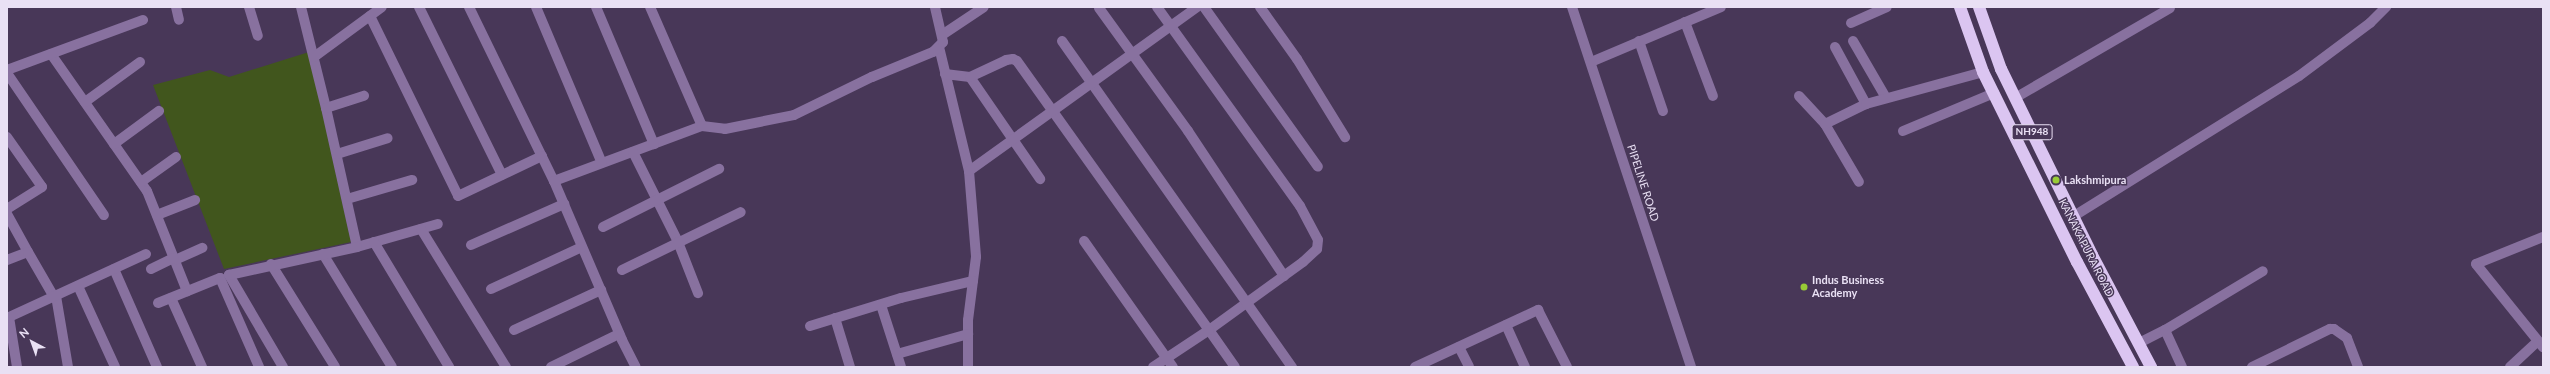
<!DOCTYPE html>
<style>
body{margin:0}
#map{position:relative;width:2550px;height:374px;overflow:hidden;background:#483758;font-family:Lato,sans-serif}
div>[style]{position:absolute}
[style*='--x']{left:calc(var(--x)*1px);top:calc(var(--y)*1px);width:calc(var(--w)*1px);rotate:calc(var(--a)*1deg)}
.green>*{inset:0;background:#41561d}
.minor>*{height:10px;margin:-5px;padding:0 5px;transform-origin:5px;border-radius:5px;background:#88719f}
.highway>*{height:12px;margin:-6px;padding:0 6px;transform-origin:6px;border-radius:6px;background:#dbc5f1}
.dots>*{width:11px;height:11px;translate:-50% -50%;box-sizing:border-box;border:2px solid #483758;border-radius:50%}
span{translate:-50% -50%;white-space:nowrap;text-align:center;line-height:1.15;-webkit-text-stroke:3px #483758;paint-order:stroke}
.shield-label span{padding:1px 3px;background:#483758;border:1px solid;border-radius:3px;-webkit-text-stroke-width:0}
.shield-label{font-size:10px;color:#e9e0f4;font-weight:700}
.poi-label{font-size:11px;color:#e9e0f4;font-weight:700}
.left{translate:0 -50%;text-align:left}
.street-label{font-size:11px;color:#e9e0f4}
.frame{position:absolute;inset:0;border:8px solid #e9e0f4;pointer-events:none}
.north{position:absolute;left:12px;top:322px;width:40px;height:40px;-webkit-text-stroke:3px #483758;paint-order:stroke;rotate:319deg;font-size:11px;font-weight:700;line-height:16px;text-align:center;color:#e9e0f4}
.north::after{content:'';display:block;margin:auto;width:14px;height:18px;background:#e9e0f4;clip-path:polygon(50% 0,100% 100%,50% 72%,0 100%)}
</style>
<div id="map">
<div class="green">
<div style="clip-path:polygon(309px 52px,351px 242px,224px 269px,153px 85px,210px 70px,229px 77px)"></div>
</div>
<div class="minor">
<div style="--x:176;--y:7;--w:13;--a:77"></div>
<div style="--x:249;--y:7;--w:30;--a:73"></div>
<div style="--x:301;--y:7;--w:104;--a:76.1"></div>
<div style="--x:326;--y:108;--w:142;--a:77.4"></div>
<div style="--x:357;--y:247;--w:84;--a:-15.9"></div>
<div style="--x:419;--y:7;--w:187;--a:63.7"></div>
<div style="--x:469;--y:7;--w:194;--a:64"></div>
<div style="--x:554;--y:181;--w:158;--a:-20.4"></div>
<div style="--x:702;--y:126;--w:130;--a:-113.6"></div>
<div style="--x:536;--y:7;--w:169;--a:67.1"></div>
<div style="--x:596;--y:7;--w:149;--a:67.1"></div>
<div style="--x:1157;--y:7;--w:245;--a:54.3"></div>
<div style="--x:1300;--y:206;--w:38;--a:62"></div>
<div style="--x:1318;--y:240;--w:9;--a:96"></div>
<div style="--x:1317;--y:249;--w:19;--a:137"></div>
<div style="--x:1303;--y:262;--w:116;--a:144.1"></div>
<div style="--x:1209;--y:330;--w:45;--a:54.9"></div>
<div style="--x:1204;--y:7;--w:196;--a:54.5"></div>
<div style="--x:1260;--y:7;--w:64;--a:54.6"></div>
<div style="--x:1297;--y:59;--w:92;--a:58.4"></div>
<div style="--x:1572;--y:7;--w:379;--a:71.7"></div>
<div style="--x:1099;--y:8;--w:152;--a:54.1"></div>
<div style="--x:1188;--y:131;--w:174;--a:56.5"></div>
<div style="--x:370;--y:16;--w:200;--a:63.9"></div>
<div style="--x:458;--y:196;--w:93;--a:-25.5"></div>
<div style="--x:1685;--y:22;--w:79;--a:69.3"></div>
<div style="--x:1851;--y:23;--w:39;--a:-24"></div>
<div style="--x:942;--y:35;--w:50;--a:-33.7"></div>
<div style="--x:1062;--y:41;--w:399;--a:54.8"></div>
<div style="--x:1639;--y:41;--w:74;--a:71.1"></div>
<div style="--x:1853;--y:41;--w:66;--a:59.9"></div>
<div style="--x:939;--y:47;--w:128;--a:76.4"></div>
<div style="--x:969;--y:171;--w:86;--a:85.3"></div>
<div style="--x:976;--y:257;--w:64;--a:97.2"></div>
<div style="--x:968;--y:320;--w:47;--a:90"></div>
<div style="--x:1835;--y:47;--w:65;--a:61.5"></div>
<div style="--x:51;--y:54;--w:167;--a:55"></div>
<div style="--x:147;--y:191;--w:108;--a:68.2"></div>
<div style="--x:314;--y:57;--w:84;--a:-36.3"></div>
<div style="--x:1591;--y:62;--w:141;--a:-22.9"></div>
<div style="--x:7;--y:70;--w:145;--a:-20.2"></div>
<div style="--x:7;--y:73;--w:172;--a:55.7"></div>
<div style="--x:945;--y:74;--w:25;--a:7"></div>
<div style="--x:970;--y:77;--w:124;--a:55.5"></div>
<div style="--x:970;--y:77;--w:40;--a:-25"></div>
<div style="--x:1006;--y:60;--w:7;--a:-8"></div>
<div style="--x:1013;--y:59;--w:4;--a:27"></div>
<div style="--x:1017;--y:61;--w:330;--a:54.5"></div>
<div style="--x:1209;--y:330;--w:67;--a:146.5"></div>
<div style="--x:1799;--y:96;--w:38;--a:47"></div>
<div style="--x:1825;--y:124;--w:67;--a:59.6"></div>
<div style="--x:2015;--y:98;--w:179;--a:-30.1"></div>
<div style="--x:85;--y:102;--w:68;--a:-36"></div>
<div style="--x:326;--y:108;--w:40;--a:-18"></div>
<div style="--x:1825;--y:124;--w:46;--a:-26"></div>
<div style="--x:1866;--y:104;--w:121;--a:-15.3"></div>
<div style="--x:702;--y:126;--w:23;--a:7"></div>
<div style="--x:725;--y:129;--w:70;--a:-11.5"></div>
<div style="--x:794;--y:115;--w:87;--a:-26"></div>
<div style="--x:872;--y:77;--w:66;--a:-22.3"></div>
<div style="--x:933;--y:52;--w:14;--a:-45"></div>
<div style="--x:943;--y:42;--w:36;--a:-103"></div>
<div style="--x:1903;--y:131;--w:99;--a:-22.7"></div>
<div style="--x:7;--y:137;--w:61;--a:55"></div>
<div style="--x:42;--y:187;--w:41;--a:147.8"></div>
<div style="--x:114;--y:144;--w:56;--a:-36.3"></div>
<div style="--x:633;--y:152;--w:101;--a:63.4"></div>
<div style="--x:678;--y:242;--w:55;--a:68.6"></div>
<div style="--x:337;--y:154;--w:53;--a:-17.4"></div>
<div style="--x:969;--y:171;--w:281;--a:-35.7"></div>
<div style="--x:554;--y:181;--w:173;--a:66.8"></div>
<div style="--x:622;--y:340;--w:30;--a:63"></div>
<div style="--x:141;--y:182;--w:43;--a:-35.5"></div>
<div style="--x:347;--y:199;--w:68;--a:-16.3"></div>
<div style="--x:7;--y:214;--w:43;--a:61.1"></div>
<div style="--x:157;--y:215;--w:41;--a:-21.5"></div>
<div style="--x:2074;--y:216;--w:265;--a:-31.9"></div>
<div style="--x:2299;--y:76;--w:89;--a:-36.7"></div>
<div style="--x:2370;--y:23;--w:23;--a:-45"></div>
<div style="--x:603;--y:227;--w:130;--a:-26.6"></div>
<div style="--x:421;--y:229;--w:162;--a:58.4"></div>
<div style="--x:2543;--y:237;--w:72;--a:158.1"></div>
<div style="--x:2476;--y:264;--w:107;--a:51.1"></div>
<div style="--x:1084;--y:241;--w:154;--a:54.8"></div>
<div style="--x:374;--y:242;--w:146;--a:59"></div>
<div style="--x:471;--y:245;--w:102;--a:-23.8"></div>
<div style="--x:323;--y:254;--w:132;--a:58.6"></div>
<div style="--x:7;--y:260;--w:22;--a:-21"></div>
<div style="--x:28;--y:252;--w:52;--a:60"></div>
<div style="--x:175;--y:260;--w:30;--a:-24"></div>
<div style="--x:271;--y:264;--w:121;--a:58.1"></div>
<div style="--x:114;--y:269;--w:107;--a:66.3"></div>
<div style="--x:151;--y:269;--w:25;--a:-26"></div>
<div style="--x:622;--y:270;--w:132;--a:-26"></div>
<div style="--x:78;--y:286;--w:89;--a:65.4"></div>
<div style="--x:491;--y:289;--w:100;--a:-24.8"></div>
<div style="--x:56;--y:296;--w:72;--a:80.4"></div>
<div style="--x:171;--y:298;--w:76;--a:65.8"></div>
<div style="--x:158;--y:303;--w:67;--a:-22"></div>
<div style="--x:220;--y:278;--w:97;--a:66.3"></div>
<div style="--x:881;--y:305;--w:65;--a:72.1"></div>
<div style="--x:9;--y:317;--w:51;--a:80.9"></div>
<div style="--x:7;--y:318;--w:153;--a:-24.7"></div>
<div style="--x:835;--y:318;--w:51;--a:73"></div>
<div style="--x:1506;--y:325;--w:46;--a:65.7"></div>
<div style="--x:810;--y:326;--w:95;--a:-17.1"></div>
<div style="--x:901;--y:298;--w:74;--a:-13.3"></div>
<div style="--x:514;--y:330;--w:96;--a:-24.7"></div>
<div style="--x:2165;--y:330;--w:114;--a:-31"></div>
<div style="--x:2139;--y:343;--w:29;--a:-27"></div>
<div style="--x:2165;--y:330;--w:41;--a:65.3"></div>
<div style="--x:1459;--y:347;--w:22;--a:63"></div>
<div style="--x:897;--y:354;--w:74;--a:-15.7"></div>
<div style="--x:283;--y:367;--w:107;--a:-120.4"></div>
<div style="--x:229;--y:275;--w:131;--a:-12.3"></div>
<div style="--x:551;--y:367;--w:76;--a:-25.9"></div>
<div style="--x:1415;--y:367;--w:136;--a:-24.9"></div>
<div style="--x:1538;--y:310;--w:64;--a:63"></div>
<div style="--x:2252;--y:367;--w:87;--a:-26"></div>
<div style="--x:2330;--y:329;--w:4;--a:0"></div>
<div style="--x:2334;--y:329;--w:16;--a:35"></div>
<div style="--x:2347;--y:338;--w:31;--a:69"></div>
<div style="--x:2510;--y:367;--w:38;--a:-43"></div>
</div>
<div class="highway">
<div style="--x:1960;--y:7;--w:69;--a:70.5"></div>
<div style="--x:1983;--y:72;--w:212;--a:63.7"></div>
<div style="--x:2077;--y:262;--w:119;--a:61.9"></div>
<div style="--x:1979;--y:7;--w:66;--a:70.5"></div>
<div style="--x:2001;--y:69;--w:207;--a:63.9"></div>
<div style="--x:2092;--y:255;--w:127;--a:62.2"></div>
</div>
<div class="dots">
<div style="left:2056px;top:180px;background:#98cb36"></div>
<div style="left:1804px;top:287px;background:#98cb36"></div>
</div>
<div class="shield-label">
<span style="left:2032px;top:132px">NH948</span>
</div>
<div class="poi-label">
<span class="left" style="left:2064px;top:180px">Lakshmipura</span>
<span class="left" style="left:1812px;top:287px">Indus Business<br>Academy</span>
</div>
<div class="street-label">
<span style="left:1643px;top:183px;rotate:72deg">PIPELINE ROAD</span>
<span style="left:2086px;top:248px;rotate:63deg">KANAKAPURA ROAD</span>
</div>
<div class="frame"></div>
<div class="north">N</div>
</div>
